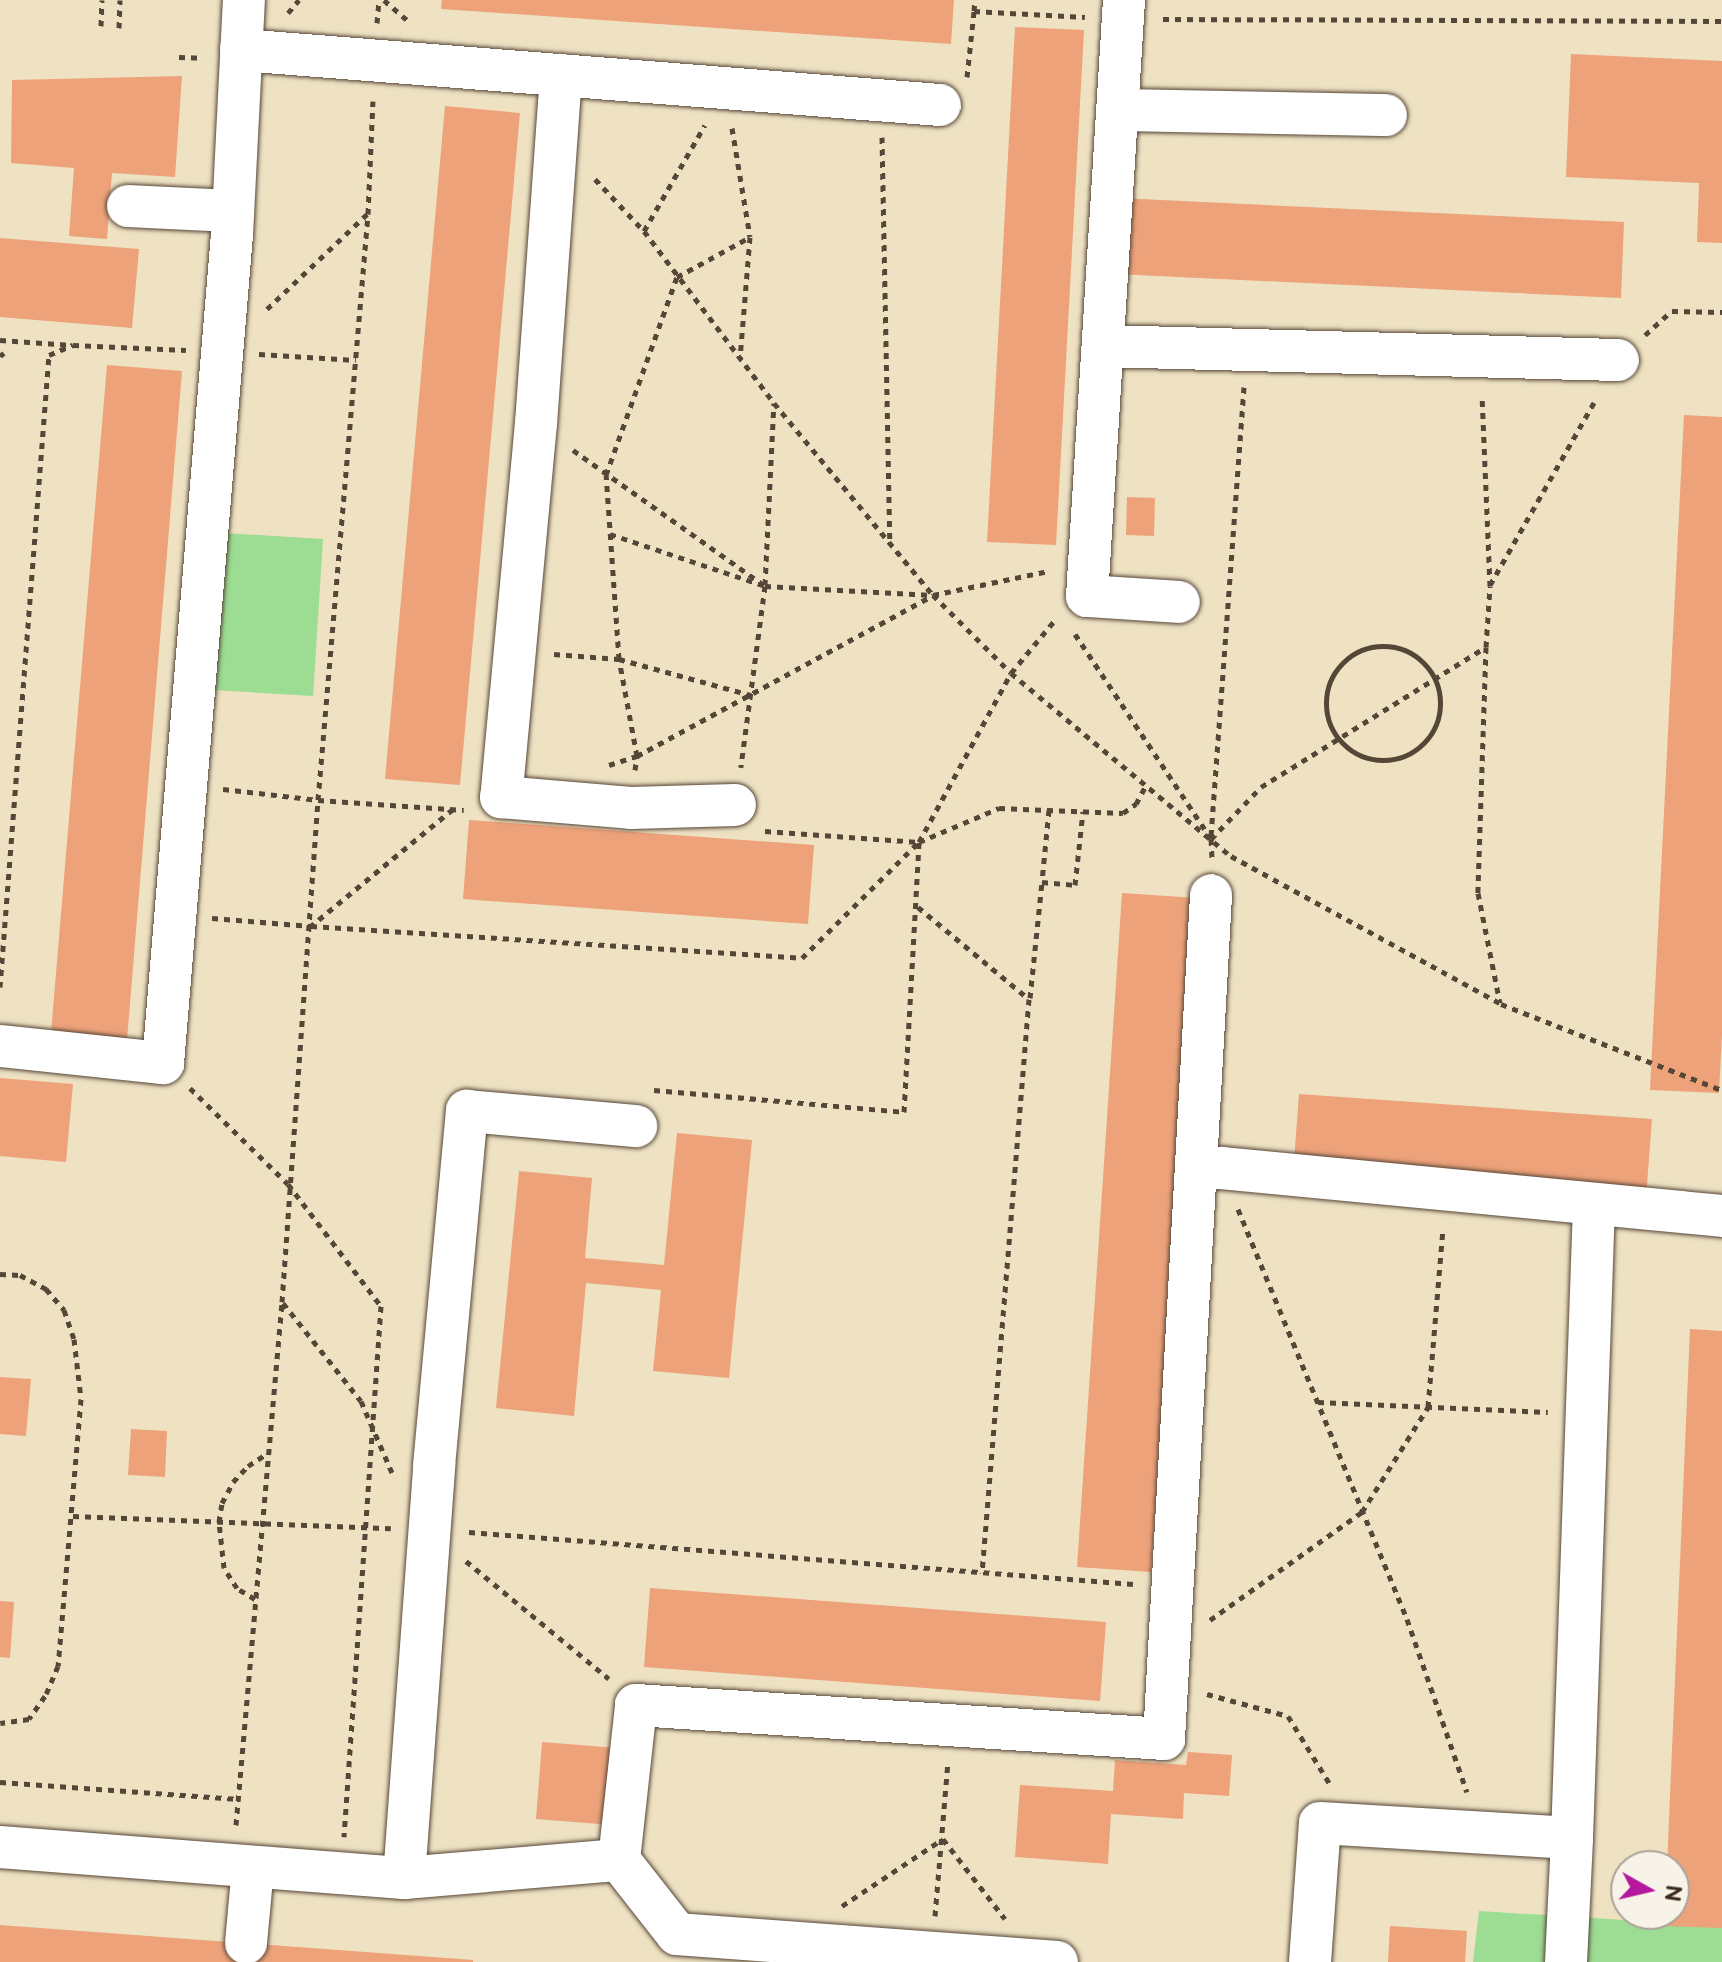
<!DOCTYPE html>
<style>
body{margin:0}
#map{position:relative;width:1722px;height:1962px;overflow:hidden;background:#eee2c3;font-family:"Balsamiq Sans",sans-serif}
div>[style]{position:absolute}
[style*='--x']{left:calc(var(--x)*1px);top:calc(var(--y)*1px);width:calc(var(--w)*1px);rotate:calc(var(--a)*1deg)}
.green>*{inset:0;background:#9cdc93}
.building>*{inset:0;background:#eda27a}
.path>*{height:5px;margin-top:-2.5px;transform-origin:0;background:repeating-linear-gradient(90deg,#564637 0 6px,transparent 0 12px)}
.path>.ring{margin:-2.5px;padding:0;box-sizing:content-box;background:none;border:5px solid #564637;border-radius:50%}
.roads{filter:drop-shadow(0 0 2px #564637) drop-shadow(0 0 2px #564637)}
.minor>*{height:42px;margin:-21px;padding:0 21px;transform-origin:21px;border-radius:21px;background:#fff}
span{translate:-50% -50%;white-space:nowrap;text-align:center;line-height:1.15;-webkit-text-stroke:6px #f7f3e8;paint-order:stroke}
.north{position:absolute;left:1610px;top:1850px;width:80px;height:80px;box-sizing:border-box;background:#f7f3e8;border:2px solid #aca397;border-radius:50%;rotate:98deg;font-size:22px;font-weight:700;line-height:32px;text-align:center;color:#3b2a1e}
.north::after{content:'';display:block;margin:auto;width:28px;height:36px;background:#b5179e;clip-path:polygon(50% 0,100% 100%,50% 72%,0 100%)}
</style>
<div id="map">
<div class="green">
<div style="clip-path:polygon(223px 533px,323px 539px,313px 696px,212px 690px)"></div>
<div style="clip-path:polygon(1479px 1911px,1722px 1926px,1722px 1962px,1473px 1962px)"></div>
</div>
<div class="building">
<div style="clip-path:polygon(442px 0,954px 0,951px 44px,441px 9px)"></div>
<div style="clip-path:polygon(1015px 27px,1084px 30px,1056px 545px,987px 542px)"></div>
<div style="clip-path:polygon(1571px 54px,1722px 61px,1722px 243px,1697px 242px,1699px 183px,1566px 177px)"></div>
<div style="clip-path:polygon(182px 76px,175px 177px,112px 173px,107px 239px,69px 236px,74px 168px,11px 163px,12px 80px)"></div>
<div style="clip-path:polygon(445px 106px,520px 113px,460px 785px,385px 779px)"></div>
<div style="clip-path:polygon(1119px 198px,1624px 222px,1621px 298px,1116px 274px)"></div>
<div style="clip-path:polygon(0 238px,139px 249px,132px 328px,0 317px)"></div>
<div style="clip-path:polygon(107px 365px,182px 371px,127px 1040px,51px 1033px)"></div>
<div style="clip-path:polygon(1684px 415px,1722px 417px,1722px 1034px,1719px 1093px,1650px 1090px)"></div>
<div style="clip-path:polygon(1127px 497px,1155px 498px,1154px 536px,1126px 535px)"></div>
<div style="clip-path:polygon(469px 820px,814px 845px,808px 924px,463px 899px)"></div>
<div style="clip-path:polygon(1122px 893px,1197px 898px,1151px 1572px,1077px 1567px)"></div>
<div style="clip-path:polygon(0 1078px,73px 1084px,66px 1162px,0 1156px)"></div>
<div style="clip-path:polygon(1299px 1094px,1652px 1119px,1646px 1198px,1293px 1173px)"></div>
<div style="clip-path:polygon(677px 1133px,752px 1140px,729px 1378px,653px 1371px,661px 1290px,586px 1283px,574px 1416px,496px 1408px,519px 1171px,592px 1178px,585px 1258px,664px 1265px)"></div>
<div style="clip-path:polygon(1690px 1329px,1722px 1331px,1722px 1928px,1665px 1926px,1665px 1914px,1674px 1914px,1674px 1866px,1667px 1866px)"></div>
<div style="clip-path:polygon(0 1377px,31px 1379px,26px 1436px,0 1434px)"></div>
<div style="clip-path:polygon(131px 1429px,167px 1431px,165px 1477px,128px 1475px)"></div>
<div style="clip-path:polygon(650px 1588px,1106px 1622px,1100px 1701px,644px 1667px)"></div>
<div style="clip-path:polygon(0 1601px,14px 1602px,10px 1658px,0 1657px)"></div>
<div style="clip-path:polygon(542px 1742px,618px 1748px,612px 1825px,536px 1819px)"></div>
<div style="clip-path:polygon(1188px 1752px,1232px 1755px,1229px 1796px,1184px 1793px,1183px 1819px,1111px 1814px,1108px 1864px,1015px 1857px,1020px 1785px,1113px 1791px,1115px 1760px,1186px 1765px)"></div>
<div style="clip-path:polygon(0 1925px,473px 1960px,473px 1962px,0 1962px)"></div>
<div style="clip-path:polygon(1390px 1926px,1467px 1931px,1465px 1962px,1388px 1962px)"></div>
</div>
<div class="path">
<div style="--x:384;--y:0;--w:35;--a:41"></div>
<div style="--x:974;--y:11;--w:11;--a:-85"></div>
<div style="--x:288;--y:13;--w:17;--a:-50"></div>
<div style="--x:1163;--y:19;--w:559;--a:0.2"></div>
<div style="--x:377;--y:23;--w:23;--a:-85"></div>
<div style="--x:101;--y:26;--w:26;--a:-88"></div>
<div style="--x:119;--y:28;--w:28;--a:-88"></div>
<div style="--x:179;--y:57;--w:23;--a:2"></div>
<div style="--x:967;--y:77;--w:66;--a:-83.9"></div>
<div style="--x:974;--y:11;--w:111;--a:3.1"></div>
<div style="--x:732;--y:128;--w:110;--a:80.6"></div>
<div style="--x:750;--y:237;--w:122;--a:94.7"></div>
<div style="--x:882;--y:137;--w:402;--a:88.9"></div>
<div style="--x:595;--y:179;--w:71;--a:46.7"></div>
<div style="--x:644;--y:231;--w:216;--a:52.9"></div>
<div style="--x:774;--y:403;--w:249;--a:50.4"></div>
<div style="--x:933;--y:595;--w:110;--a:45"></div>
<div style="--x:1011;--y:673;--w:286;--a:39.8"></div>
<div style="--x:1231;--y:856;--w:308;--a:28.7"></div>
<div style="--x:1501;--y:1004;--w:237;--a:21.3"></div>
<div style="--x:644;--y:231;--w:122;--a:-60.1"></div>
<div style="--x:267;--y:309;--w:138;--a:-43.5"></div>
<div style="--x:1645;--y:335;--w:36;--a:-42"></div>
<div style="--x:1672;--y:311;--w:50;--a:1.1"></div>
<div style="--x:0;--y:340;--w:72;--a:4"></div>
<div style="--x:259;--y:354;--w:97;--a:3.5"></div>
<div style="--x:0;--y:356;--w:5;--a:-37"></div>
<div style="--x:1244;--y:387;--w:453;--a:94.2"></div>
<div style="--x:1211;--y:839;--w:72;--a:-46.1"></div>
<div style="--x:1261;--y:787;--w:265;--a:-31.9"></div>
<div style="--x:1486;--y:647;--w:61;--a:-86.2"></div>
<div style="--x:1490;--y:586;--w:190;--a:-92.4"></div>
<div style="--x:573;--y:450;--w:235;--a:35.3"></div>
<div style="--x:765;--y:586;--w:183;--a:97.6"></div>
<div style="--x:610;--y:534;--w:163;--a:18.5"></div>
<div style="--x:765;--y:586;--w:168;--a:3.1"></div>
<div style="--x:933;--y:595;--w:118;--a:-11.7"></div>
<div style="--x:765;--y:585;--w:182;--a:-87.2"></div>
<div style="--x:1490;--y:585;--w:214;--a:-60.3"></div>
<div style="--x:1075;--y:634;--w:246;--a:56.4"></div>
<div style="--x:1211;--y:839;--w:20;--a:87"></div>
<div class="ring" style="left:1326px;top:646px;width:109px;height:109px"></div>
<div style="--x:1486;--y:647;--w:246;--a:91.9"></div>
<div style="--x:1478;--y:893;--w:112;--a:78.7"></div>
<div style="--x:554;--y:654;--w:65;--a:4.4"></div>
<div style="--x:619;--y:659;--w:137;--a:15.3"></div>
<div style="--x:609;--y:765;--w:29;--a:-18"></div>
<div style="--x:637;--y:756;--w:337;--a:-28.5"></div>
<div style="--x:635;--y:770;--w:14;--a:-82"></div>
<div style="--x:637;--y:756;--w:99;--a:-100.5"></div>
<div style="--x:619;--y:659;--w:184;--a:-94"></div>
<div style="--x:606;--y:475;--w:210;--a:-70.3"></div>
<div style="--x:677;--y:277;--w:83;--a:-28.7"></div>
<div style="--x:223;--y:789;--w:96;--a:6.6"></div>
<div style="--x:318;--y:800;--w:146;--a:3.9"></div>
<div style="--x:453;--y:809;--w:184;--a:140.5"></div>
<div style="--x:311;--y:926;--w:492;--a:3.7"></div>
<div style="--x:802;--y:958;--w:165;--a:-44.8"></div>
<div style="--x:919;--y:842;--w:87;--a:-23"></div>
<div style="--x:999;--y:808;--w:124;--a:2.3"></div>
<div style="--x:1123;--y:813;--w:16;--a:-35"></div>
<div style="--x:1136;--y:804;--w:21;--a:-62"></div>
<div style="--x:1049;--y:810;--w:72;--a:95.6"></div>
<div style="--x:1042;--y:882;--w:33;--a:5"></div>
<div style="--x:1075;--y:885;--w:74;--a:-83.8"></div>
<div style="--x:765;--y:831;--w:154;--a:4.1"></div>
<div style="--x:918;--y:907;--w:144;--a:39.7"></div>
<div style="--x:1029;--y:999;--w:576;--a:94.68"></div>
<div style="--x:212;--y:918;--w:99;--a:4.6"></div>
<div style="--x:0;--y:987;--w:634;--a:-85.57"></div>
<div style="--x:49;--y:355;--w:26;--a:-23"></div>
<div style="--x:73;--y:345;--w:113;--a:2.5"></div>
<div style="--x:1030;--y:998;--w:117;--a:-84.1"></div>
<div style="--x:190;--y:1088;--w:137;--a:44.4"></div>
<div style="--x:288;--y:1184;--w:153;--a:52.7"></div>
<div style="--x:381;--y:1306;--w:532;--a:93.99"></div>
<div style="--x:654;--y:1090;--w:251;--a:5"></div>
<div style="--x:904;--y:1112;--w:270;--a:-86.8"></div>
<div style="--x:919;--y:842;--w:192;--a:-61.4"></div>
<div style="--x:1011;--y:673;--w:69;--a:-50.3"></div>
<div style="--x:1238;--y:1209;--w:443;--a:67.6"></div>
<div style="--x:1407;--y:1619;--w:183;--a:70.9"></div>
<div style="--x:0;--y:1274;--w:20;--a:3"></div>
<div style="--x:20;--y:1275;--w:30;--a:28"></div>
<div style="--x:46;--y:1289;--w:28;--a:49"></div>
<div style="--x:64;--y:1310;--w:31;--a:71"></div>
<div style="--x:74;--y:1339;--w:60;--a:83.3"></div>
<div style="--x:81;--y:1399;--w:268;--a:94.9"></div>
<div style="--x:58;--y:1666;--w:33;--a:113"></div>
<div style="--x:45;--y:1696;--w:28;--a:125"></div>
<div style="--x:29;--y:1719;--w:29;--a:172"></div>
<div style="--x:283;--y:1303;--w:125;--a:51.5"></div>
<div style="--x:361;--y:1401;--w:81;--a:66.6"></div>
<div style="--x:1318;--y:1402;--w:230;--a:2.5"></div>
<div style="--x:73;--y:1516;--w:318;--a:2.2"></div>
<div style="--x:469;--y:1532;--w:666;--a:4.48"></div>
<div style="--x:466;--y:1561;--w:185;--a:39.5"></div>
<div style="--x:255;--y:1599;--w:21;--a:-149"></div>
<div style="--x:237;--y:1588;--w:24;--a:-123"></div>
<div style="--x:224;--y:1568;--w:46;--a:-96.2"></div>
<div style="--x:219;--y:1522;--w:19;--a:-81"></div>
<div style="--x:222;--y:1503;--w:24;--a:-62"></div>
<div style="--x:233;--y:1482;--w:22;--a:-47"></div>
<div style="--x:248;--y:1466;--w:24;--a:-33"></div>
<div style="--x:1210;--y:1620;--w:186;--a:-35.4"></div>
<div style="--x:1362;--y:1512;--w:124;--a:-57.8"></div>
<div style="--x:1428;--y:1407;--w:180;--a:-85.2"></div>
<div style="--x:1207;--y:1694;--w:84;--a:15.2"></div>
<div style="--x:1288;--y:1716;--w:82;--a:58.4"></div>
<div style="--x:0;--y:1782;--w:239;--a:4.1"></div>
<div style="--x:236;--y:1825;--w:525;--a:-84.97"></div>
<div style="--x:282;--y:1302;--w:503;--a:-85.9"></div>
<div style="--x:318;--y:800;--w:588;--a:-85.12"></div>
<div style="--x:368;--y:214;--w:113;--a:-87.5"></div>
<div style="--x:842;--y:1906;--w:121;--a:-33.6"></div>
<div style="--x:943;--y:1839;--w:101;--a:52.2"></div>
<div style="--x:935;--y:1916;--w:155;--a:-85.2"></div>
</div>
<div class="roads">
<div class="minor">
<div style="--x:1124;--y:0;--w:597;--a:93.55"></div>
<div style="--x:1087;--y:596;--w:92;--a:3.7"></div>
<div style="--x:241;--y:50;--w:701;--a:4.5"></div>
<div style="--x:561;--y:75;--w:349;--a:94.1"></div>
<div style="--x:536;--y:423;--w:376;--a:95.3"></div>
<div style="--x:501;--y:797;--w:130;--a:4.8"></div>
<div style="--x:631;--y:808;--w:104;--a:-1.7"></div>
<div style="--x:1117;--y:110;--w:269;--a:1.1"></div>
<div style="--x:128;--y:206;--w:103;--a:2.8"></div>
<div style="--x:1103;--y:346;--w:515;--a:1.56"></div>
<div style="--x:0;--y:1046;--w:164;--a:6"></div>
<div style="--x:163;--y:1063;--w:831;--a:-85.24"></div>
<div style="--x:232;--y:235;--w:235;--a:-87.1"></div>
<div style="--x:1199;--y:1169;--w:22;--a:-3"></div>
<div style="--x:1221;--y:1168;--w:503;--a:5.47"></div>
<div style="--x:0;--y:1847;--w:405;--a:4.4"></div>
<div style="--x:404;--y:1878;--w:216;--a:-4.8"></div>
<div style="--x:619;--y:1860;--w:94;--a:51.9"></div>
<div style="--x:677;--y:1934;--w:381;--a:4.2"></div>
<div style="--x:619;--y:1860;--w:156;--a:-83.7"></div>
<div style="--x:636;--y:1705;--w:529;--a:3.68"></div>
<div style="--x:1164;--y:1739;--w:845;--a:-86.81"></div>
<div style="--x:404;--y:1878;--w:413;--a:-85.8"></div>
<div style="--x:434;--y:1466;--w:357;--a:-84.7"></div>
<div style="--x:467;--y:1111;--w:170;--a:5.1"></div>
<div style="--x:246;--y:1943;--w:76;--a:-84.7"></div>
<div style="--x:1310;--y:1962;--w:139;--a:-85.9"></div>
<div style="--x:1320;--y:1823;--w:252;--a:3.4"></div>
<div style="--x:1572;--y:1838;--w:634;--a:-88.01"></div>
<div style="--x:1566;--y:1962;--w:124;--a:-87.2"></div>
</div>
</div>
<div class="north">N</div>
</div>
